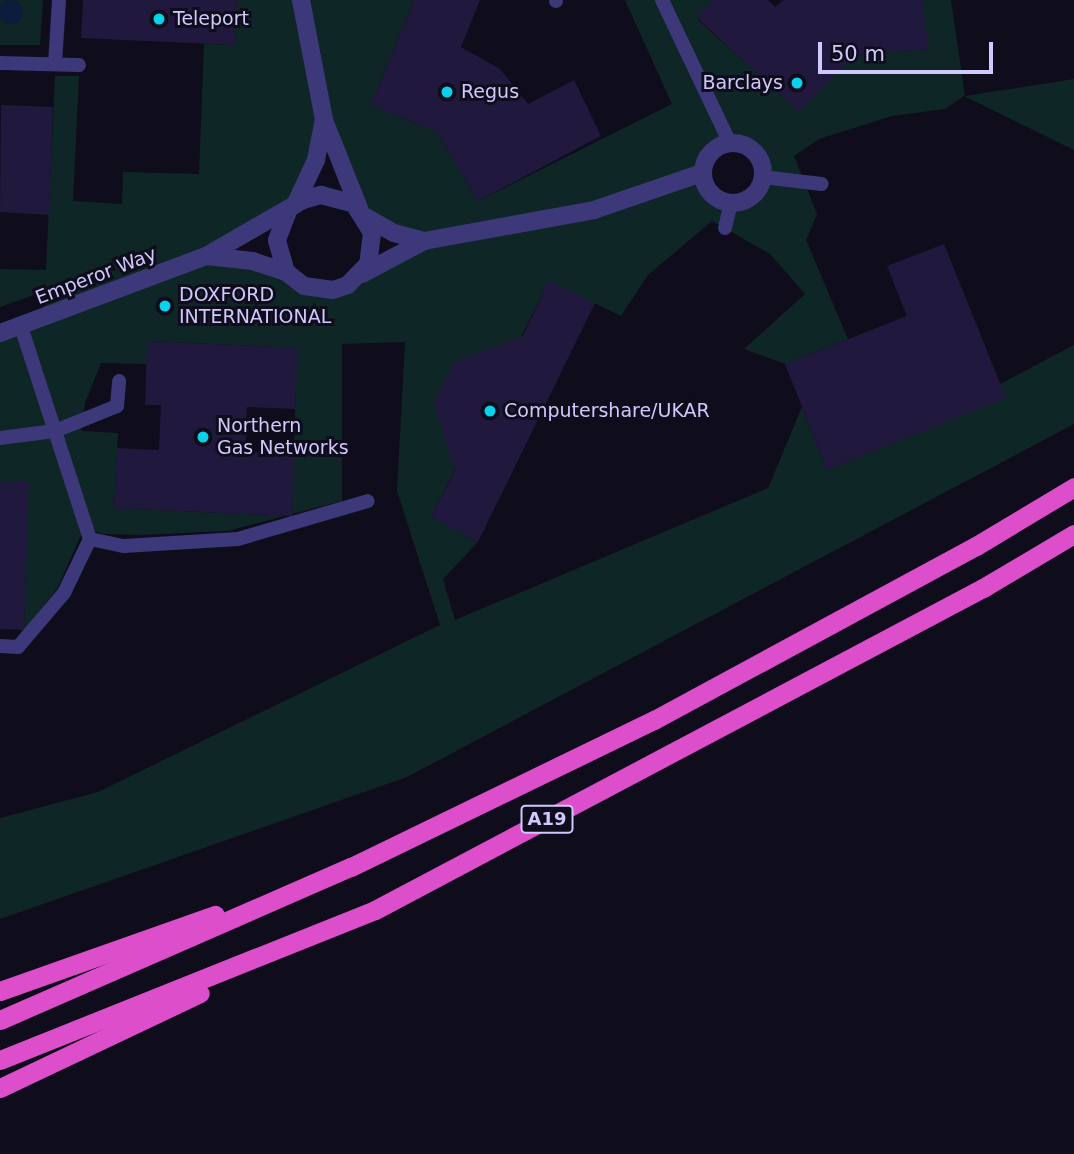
<!DOCTYPE html>
<style>
body{margin:0}
#map{position:relative;width:1074px;height:1154px;overflow:hidden;background:#0f0c1c;font-family:"DejaVu Sans",sans-serif}
div>[style]{position:absolute}
[style*='--x']{left:calc(var(--x)*1px);top:calc(var(--y)*1px);width:calc(var(--w)*1px);rotate:calc(var(--a)*1deg)}
.green>*{inset:0;background:#0f2626}
.water>*{inset:0;background:#0c1d3c}
.round{border-radius:50%}
.building>*{inset:0;background:#21193d}
.service>*{height:14px;margin:-7px;padding:0 7px;transform-origin:7px;border-radius:7px;background:#3c387a}
.minor>*{height:18px;margin:-9px;padding:0 9px;transform-origin:9px;border-radius:9px;background:#3c387a}
.minor>.ring{margin:-9px;padding:0;box-sizing:content-box;background:none;border:18px solid #3c387a;border-radius:50%}
.trunk>*{height:19px;margin:-9.5px;padding:0 9.5px;transform-origin:9.5px;border-radius:9.5px;background:#dc4eca}
.dots>*{width:19px;height:19px;translate:-50% -50%;box-sizing:border-box;border:4px solid #0f0c1c;border-radius:50%}
span{translate:-50% -50%;white-space:nowrap;text-align:center;line-height:1.15;-webkit-text-stroke:6px #0f0c1c;paint-order:stroke}
.shield-label span{padding:2px 5px;background:#0f0c1c;border:2px solid;border-radius:5px;-webkit-text-stroke-width:0}
.shield-label{font-size:18px;color:#d0c9fd;font-weight:700}
.poi-label{font-size:19px;color:#d0c9fd}
.left{translate:0 -50%;text-align:left}
.right{translate:-100% -50%;text-align:right}
.street-label{font-size:19px;color:#d0c9fd}
.scale{position:absolute;left:818px;top:42px;width:175px;height:32px;box-sizing:border-box;border:4px solid #d0c9fd;border-top:0;padding-left:9px;font-size:21px;line-height:24px;white-space:nowrap;color:#d0c9fd;-webkit-text-stroke:5px #0f0c1c;paint-order:stroke}
</style>
<div id="map">
<div class="green">
<div style="clip-path:polygon(0 0,43px 0,40px 45px,0 45px)"></div>
<div style="clip-path:polygon(evenodd,237px 0,414px 0,371px 105px,437px 132px,478px 201px,672px 104px,625px 0,712px 0,697px 19px,799px 111px,854px 55px,928px 49px,922px 0,951px 0,965px 96px,1074px 79px,1074px 150px,964px 96px,945px 109px,892px 116px,819px 139px,794px 156px,817px 214px,806px 240px,848px 339px,785px 364px,744px 349px,805px 294px,770px 254px,712px 221px,648px 275px,621px 316px,549px 281px,431px 517px,478px 542px,443px 579px,455px 620px,768px 488px,802px 407px,827px 470px,1005px 398px,1000px 384px,1074px 345px,1074px 424px,407px 777px,0 919px,0 818px,98px 792px,440px 625px,397px 491px,405px 342px,342px 344px,342px 501px,227px 531px,140px 535px,102px 534px,85px 526px,57px 589px,24px 630px,28px 482px,0 482px,0 333px,21px 327px,73px 281px,0 307px,0 269px,46px 270px,55px 76px,79px 76px,73px 201px,122px 204px,123px 172px,199px 174px,204px 44px,235px 45px,237px 0,324px 121px,366px 217px,423px 241px,318px 290px,208px 256px,295px 205px,324px 121px,237px 0,727px 143px,746px 146px,761px 163px,758px 190px,741px 202px,713px 197px,703px 179px,706px 159px,727px 143px,237px 0,148px 341px,297px 348px,292px 516px,114px 508px,118px 433px,81px 431px,85px 403px,101px 363px,147px 364px,148px 341px)"></div>
</div>
<div class="water">
<div class="round" style="left:-1px;top:0;width:24px;height:24px"></div>
</div>
<div class="building">
<div style="clip-path:polygon(83px 0,237px 0,235px 45px,81px 38px)"></div>
<div style="clip-path:polygon(414px 0,480px 0,461px 47px,500px 69px,528px 104px,574px 80px,601px 136px,478px 201px,437px 132px,371px 105px)"></div>
<div style="clip-path:polygon(712px 0,768px 0,775px 7px,784px 0,922px 0,929px 49px,854px 55px,799px 112px,697px 18px)"></div>
<div style="clip-path:polygon(1px 105px,53px 107px,49px 215px,0 212px)"></div>
<div style="clip-path:polygon(944px 244px,1006px 398px,827px 470px,785px 364px,907px 316px,887px 266px)"></div>
<div style="clip-path:polygon(549px 280px,595px 303px,478px 542px,431px 517px,455px 470px,434px 403px,454px 362px,523px 336px)"></div>
<div style="clip-path:polygon(147px 341px,298px 348px,295px 409px,247px 407px,245px 452px,295px 454px,292px 516px,114px 508px,117px 448px,159px 450px,161px 405px,145px 405px)"></div>
<div style="clip-path:polygon(0 482px,29px 482px,24px 630px,0 629px)"></div>
</div>
<div class="service">
<div style="--x:662;--y:0;--w:158;--a:64.6"></div>
<div style="--x:556;--y:1;--w:1;--a:-90"></div>
<div style="--x:0;--y:63;--w:79;--a:1.5"></div>
<div style="--x:55;--y:64;--w:64;--a:-86.4"></div>
<div style="--x:762;--y:177;--w:60;--a:6.7"></div>
<div style="--x:725;--y:228;--w:26;--a:-77"></div>
<div style="--x:0;--y:438;--w:55;--a:-7.3"></div>
<div style="--x:55;--y:431;--w:67;--a:-22"></div>
<div style="--x:117;--y:406;--w:25;--a:-85"></div>
<div style="--x:90;--y:539;--w:35;--a:12"></div>
<div style="--x:124;--y:546;--w:114;--a:-3.5"></div>
<div style="--x:238;--y:539;--w:135;--a:-16.3"></div>
<div style="--x:0;--y:646;--w:18;--a:3"></div>
<div style="--x:18;--y:647;--w:71;--a:-49.6"></div>
<div style="--x:64;--y:593;--w:60;--a:-64.3"></div>
<div style="--x:90;--y:539;--w:223;--a:-108"></div>
</div>
<div class="minor">
<div style="--x:301;--y:0;--w:122;--a:79.1"></div>
<div style="--x:324;--y:120;--w:95;--a:68.3"></div>
<div class="ring" style="left:703px;top:143px;width:42px;height:42px"></div>
<div style="--x:295;--y:205;--w:50;--a:-65"></div>
<div style="--x:316;--y:160;--w:38;--a:-79"></div>
<div style="--x:366;--y:217;--w:32;--a:30"></div>
<div style="--x:394;--y:233;--w:31;--a:15"></div>
<div style="--x:286;--y:272;--w:33;--a:-106"></div>
<div style="--x:277;--y:240;--w:31;--a:-69"></div>
<div style="--x:362;--y:274;--w:70;--a:-28"></div>
<div style="--x:424;--y:241;--w:173;--a:-10.3"></div>
<div style="--x:594;--y:210;--w:114;--a:-18.9"></div>
<div style="--x:0;--y:333;--w:220;--a:-20.5"></div>
<div style="--x:206;--y:256;--w:112;--a:-30"></div>
<div style="--x:303;--y:200;--w:19;--a:-16"></div>
<div style="--x:321;--y:195;--w:34;--a:15"></div>
<div style="--x:354;--y:204;--w:34;--a:58"></div>
<div style="--x:372;--y:233;--w:31;--a:97"></div>
<div style="--x:368;--y:264;--w:29;--a:134"></div>
<div style="--x:348;--y:285;--w:16;--a:162"></div>
<div style="--x:333;--y:290;--w:29;--a:-172"></div>
<div style="--x:304;--y:286;--w:23;--a:-142"></div>
<div style="--x:286;--y:272;--w:35;--a:-162"></div>
<div style="--x:253;--y:261;--w:47;--a:-173.9"></div>
</div>
<div class="trunk">
<div style="--x:0;--y:991;--w:228;--a:-19.5"></div>
<div style="--x:0;--y:1020;--w:383;--a:-23.6"></div>
<div style="--x:351;--y:867;--w:337;--a:-25.9"></div>
<div style="--x:654;--y:720;--w:366;--a:-28.4"></div>
<div style="--x:976;--y:546;--w:114;--a:-31"></div>
<div style="--x:0;--y:1060;--w:404;--a:-21.8"></div>
<div style="--x:375;--y:910;--w:688;--a:-27.91"></div>
<div style="--x:983;--y:588;--w:106;--a:-30.7"></div>
<div style="--x:0;--y:1088;--w:221;--a:-25.4"></div>
</div>
<div class="dots">
<div style="left:159px;top:19px;background:#08d1eb"></div>
<div style="left:797px;top:83px;background:#08d1eb"></div>
<div style="left:447px;top:92px;background:#08d1eb"></div>
<div style="left:165px;top:306px;background:#08d1eb"></div>
<div style="left:490px;top:411px;background:#08d1eb"></div>
<div style="left:203px;top:437px;background:#08d1eb"></div>
</div>
<div class="shield-label">
<span style="left:547px;top:819px">A19</span>
</div>
<div class="poi-label">
<span class="left" style="left:173px;top:19px">Teleport</span>
<span class="right" style="left:783px;top:83px">Barclays</span>
<span class="left" style="left:461px;top:92px">Regus</span>
<span class="left" style="left:179px;top:306px">DOXFORD<br>INTERNATIONAL</span>
<span class="left" style="left:504px;top:411px">Computershare/UKAR</span>
<span class="left" style="left:217px;top:437px">Northern<br>Gas Networks</span>
</div>
<div class="street-label">
<span style="left:96px;top:276px;rotate:-21deg">Emperor Way</span>
</div>
<div class="scale">50 m</div>
</div>
